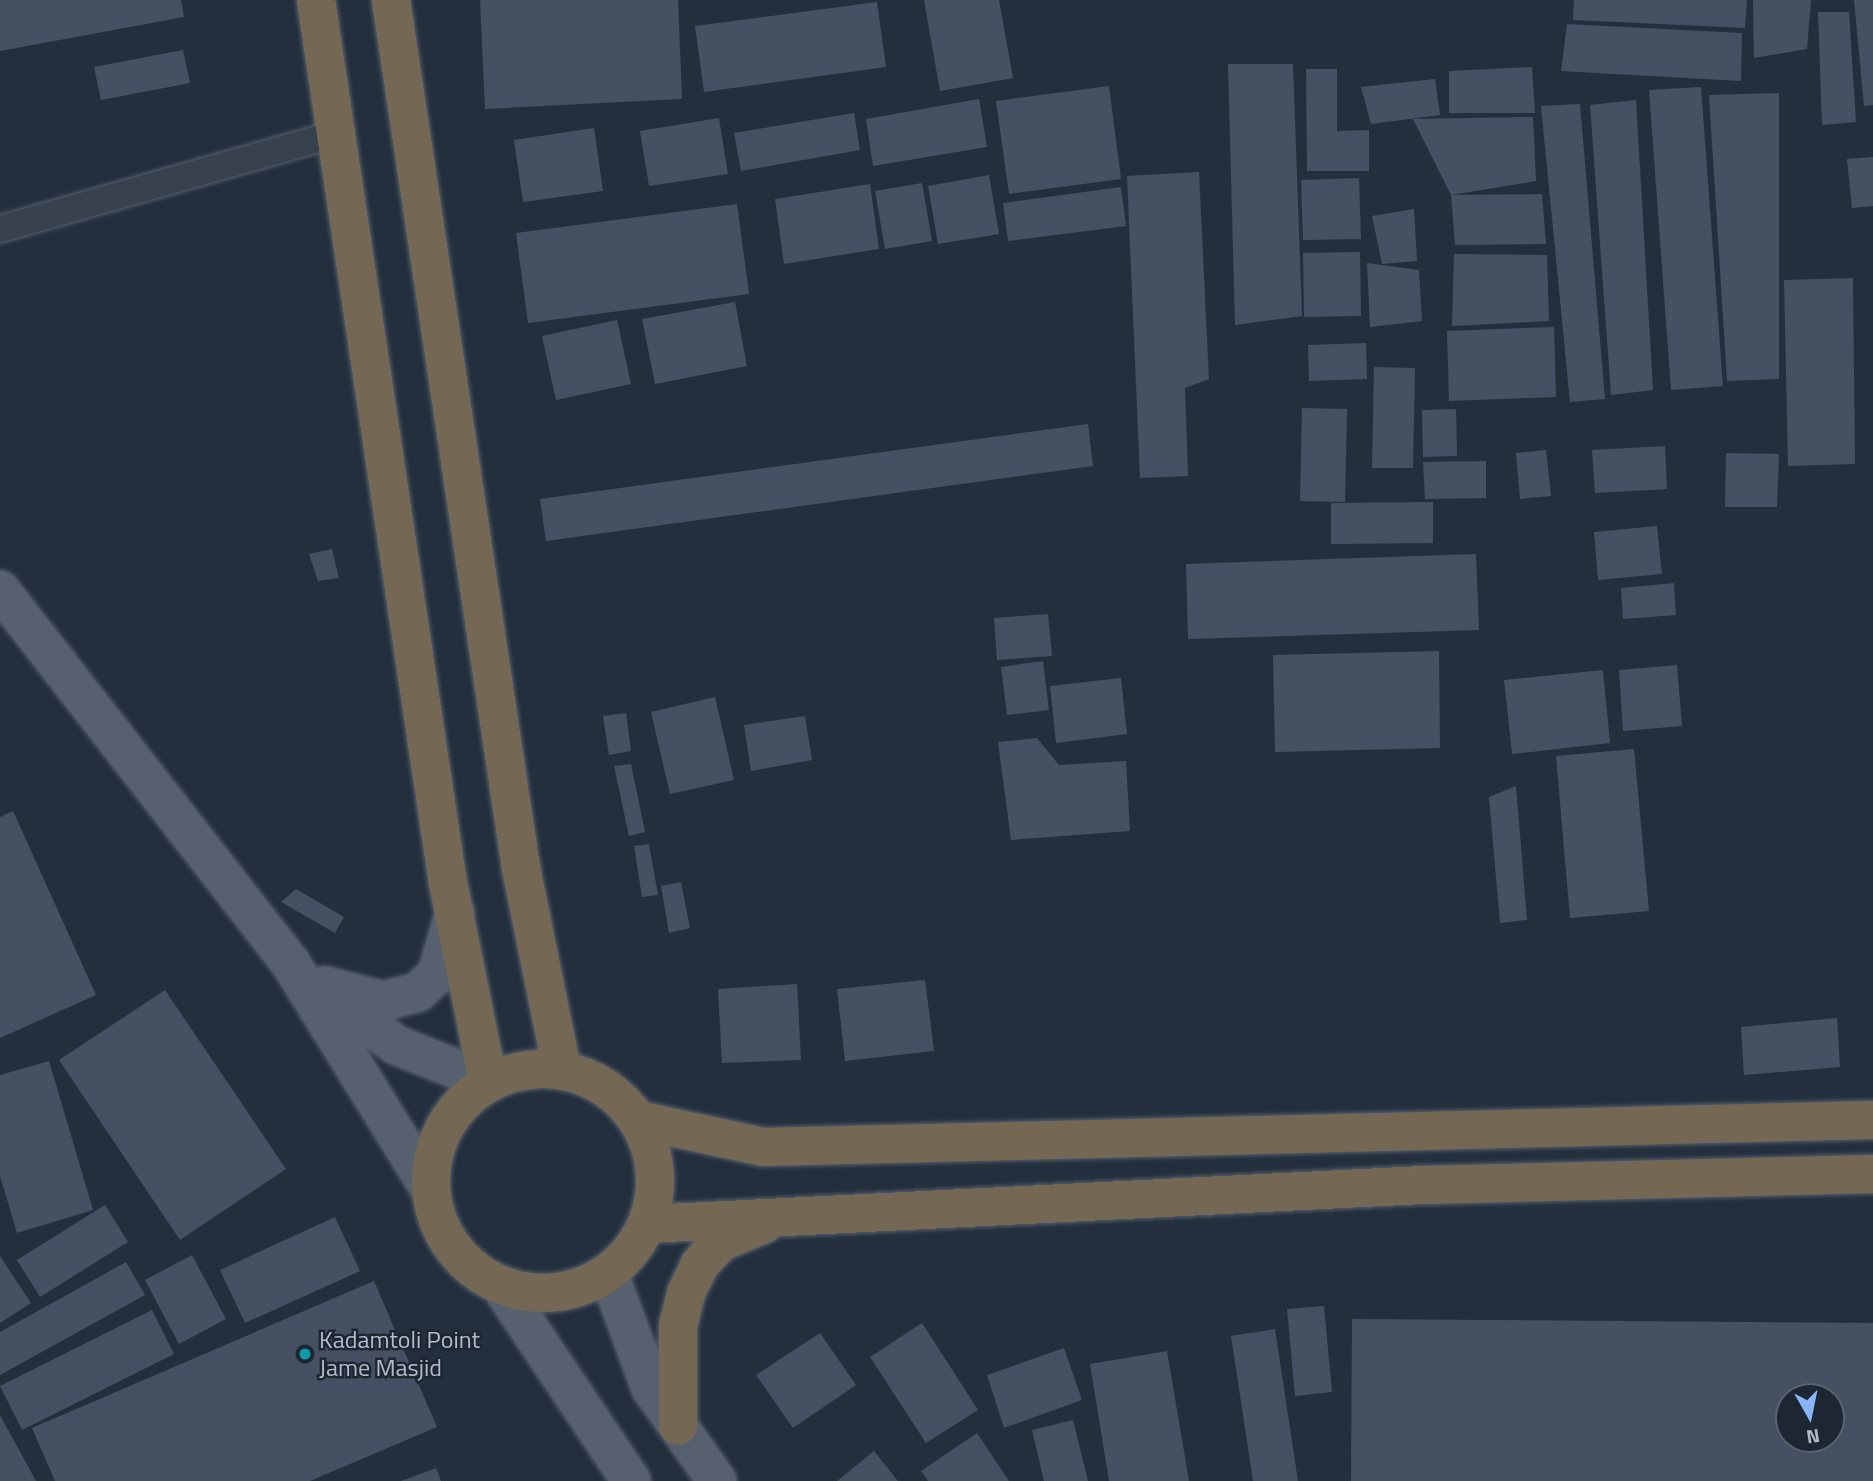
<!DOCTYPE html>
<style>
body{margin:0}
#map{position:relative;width:1873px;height:1481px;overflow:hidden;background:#242f3e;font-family:"Titillium Web",sans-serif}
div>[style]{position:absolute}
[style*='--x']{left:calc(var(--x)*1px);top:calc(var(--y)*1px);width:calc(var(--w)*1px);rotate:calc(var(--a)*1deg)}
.building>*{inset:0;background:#455162}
.roads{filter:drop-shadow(0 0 2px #565f6c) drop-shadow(0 0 2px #565f6c)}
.lane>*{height:26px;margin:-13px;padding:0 13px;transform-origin:13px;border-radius:13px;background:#38414e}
.primary>*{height:38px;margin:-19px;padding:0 19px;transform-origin:19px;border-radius:19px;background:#56606e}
.highway>*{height:38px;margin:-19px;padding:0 19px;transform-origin:19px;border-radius:19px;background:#746855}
.highway>.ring{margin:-19px;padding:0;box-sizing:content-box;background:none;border:38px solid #746855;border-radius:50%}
.dots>*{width:19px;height:19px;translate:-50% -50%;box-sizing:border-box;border:4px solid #1d2633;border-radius:50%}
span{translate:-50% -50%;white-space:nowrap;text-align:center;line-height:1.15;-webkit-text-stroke:5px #1d2633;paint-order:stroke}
.poi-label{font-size:24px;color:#b4bcc9}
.left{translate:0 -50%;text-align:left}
.north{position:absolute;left:1775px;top:1383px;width:70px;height:70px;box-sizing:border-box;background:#1d2633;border:2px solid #59626f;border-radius:50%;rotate:171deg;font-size:19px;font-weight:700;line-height:28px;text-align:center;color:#b4bcc9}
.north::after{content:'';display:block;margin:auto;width:24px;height:32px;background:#8ab4f8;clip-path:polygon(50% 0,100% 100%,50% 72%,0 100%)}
</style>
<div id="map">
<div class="building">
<div style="clip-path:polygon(0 0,181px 0,184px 17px,0 51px)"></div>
<div style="clip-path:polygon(480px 0,678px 0,682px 99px,485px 109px)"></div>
<div style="clip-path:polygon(924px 0,999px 0,1013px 78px,940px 91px)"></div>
<div style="clip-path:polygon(1574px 0,1747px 0,1745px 28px,1573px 20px)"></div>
<div style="clip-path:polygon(1753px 0,1811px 0,1807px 49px,1754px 58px)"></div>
<div style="clip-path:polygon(1854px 0,1873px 0,1873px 105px,1864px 106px)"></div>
<div style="clip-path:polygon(877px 2px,886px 67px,704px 92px,695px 26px)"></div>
<div style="clip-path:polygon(1818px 12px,1849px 12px,1856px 122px,1822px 125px)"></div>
<div style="clip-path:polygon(1567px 24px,1742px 33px,1741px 81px,1561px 71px)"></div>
<div style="clip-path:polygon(183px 50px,190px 83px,101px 100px,94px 67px)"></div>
<div style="clip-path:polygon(1228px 64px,1293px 64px,1302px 316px,1235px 325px)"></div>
<div style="clip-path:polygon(1532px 67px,1535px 113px,1449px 113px,1449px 71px)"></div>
<div style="clip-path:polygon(1306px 69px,1337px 69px,1337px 131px,1369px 130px,1369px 171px,1307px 171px)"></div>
<div style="clip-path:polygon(1435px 79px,1440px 115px,1371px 124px,1361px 87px)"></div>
<div style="clip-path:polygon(1109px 86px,1121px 179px,1009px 194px,996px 101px)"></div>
<div style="clip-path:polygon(1701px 87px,1723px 386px,1671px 390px,1649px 90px)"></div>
<div style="clip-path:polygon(1779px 93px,1779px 379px,1727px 381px,1709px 95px)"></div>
<div style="clip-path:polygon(979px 99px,987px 147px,873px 166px,866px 119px)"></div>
<div style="clip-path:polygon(1636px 100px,1653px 390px,1611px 395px,1590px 105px)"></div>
<div style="clip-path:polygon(1580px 104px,1605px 399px,1570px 402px,1541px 106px)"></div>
<div style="clip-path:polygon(854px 113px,860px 150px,741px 171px,734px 133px)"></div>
<div style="clip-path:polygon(1533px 117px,1536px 181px,1451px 195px,1413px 119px)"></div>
<div style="clip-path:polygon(719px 118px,728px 174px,649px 186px,640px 131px)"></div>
<div style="clip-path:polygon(594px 128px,603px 191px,523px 202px,514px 140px)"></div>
<div style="clip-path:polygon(1873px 157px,1873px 206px,1852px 208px,1847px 159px)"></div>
<div style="clip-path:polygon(1199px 172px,1209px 379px,1185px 388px,1188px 476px,1140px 478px,1127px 176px)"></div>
<div style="clip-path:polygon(989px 175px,999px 234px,938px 244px,928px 186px)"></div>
<div style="clip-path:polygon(1359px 178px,1361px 239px,1303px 240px,1301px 180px)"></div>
<div style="clip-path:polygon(922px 183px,932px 241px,885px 249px,875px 191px)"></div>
<div style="clip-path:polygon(870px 184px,879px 249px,784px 264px,775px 199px)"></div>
<div style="clip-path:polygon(1121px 187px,1126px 226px,1008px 241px,1003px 203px)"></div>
<div style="clip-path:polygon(1542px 194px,1546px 244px,1455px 245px,1451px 195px)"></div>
<div style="clip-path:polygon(737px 204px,749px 294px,528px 323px,516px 233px)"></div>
<div style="clip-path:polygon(1414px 209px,1417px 261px,1382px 264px,1372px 216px)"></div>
<div style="clip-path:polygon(1360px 252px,1361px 316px,1304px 317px,1303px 253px)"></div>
<div style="clip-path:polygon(1454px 254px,1547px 255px,1549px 321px,1452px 326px)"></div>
<div style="clip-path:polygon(1367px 263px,1419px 270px,1422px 321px,1370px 327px)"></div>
<div style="clip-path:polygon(1853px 278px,1855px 464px,1788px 466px,1784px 280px)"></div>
<div style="clip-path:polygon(735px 302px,747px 366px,655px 384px,642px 319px)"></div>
<div style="clip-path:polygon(617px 320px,631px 384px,556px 400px,542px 336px)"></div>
<div style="clip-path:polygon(1554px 327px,1556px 397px,1449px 401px,1447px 331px)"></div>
<div style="clip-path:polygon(1366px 343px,1367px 379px,1309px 381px,1308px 345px)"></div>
<div style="clip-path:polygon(1374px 367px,1415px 368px,1413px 468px,1372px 468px)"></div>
<div style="clip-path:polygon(1302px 408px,1347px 409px,1345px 502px,1300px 501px)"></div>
<div style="clip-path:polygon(1456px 409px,1457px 456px,1423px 457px,1422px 410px)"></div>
<div style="clip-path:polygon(1088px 424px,1093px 466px,546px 541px,540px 499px)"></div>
<div style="clip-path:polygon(1665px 446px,1667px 489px,1595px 493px,1592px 450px)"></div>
<div style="clip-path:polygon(1546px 450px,1551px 496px,1520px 499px,1516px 453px)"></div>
<div style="clip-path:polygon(1726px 453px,1779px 454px,1777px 507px,1725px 507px)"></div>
<div style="clip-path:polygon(1486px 461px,1486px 498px,1425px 499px,1423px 462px)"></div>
<div style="clip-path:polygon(1433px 502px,1433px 543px,1331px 544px,1331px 503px)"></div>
<div style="clip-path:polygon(1657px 526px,1662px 574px,1598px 580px,1594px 532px)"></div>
<div style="clip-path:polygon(332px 549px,339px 578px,318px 581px,309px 554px)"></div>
<div style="clip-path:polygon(1476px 554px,1479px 630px,1188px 639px,1186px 564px)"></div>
<div style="clip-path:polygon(1674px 583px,1676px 615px,1623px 619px,1621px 588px)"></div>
<div style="clip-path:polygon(1048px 614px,1052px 656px,997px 660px,994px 618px)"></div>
<div style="clip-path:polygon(1439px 651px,1440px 748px,1275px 752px,1273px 655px)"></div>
<div style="clip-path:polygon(1043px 661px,1049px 710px,1007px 715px,1001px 667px)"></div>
<div style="clip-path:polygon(1677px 665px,1682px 726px,1623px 731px,1619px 670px)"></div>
<div style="clip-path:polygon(1603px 670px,1610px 743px,1512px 754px,1504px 680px)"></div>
<div style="clip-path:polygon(1121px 678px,1127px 734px,1056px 743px,1050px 686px)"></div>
<div style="clip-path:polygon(715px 697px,734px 780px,670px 794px,651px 712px)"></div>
<div style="clip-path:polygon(626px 713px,631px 751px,609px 755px,603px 716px)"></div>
<div style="clip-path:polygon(805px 716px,812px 760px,751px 771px,744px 725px)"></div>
<div style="clip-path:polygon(1037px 738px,1059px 765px,1126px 761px,1130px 831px,1011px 840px,998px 742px)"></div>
<div style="clip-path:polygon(1634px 749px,1649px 911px,1570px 918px,1556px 756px)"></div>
<div style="clip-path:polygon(631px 764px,645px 832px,629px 836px,614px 766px)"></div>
<div style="clip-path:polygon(1516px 786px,1527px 920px,1500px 923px,1489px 797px)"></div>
<div style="clip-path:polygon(13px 811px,96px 995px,0 1038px,0 817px)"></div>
<div style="clip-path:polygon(649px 844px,658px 895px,642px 897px,634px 846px)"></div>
<div style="clip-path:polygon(681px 882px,690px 928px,669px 933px,661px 886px)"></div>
<div style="clip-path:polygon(296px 889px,344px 917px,335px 933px,281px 902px)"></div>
<div style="clip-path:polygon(925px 980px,934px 1051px,845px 1061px,837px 989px)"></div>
<div style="clip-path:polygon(797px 984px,801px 1060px,722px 1063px,718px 989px)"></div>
<div style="clip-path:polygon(165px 990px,286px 1169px,180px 1240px,59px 1060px)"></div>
<div style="clip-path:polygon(1837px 1018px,1840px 1067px,1744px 1075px,1741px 1027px)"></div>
<div style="clip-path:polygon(49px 1061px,93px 1210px,17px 1233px,0 1176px,0 1075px)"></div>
<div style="clip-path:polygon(105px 1205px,128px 1242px,40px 1297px,17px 1260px)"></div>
<div style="clip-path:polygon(335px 1217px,360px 1271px,245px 1323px,220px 1270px)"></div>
<div style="clip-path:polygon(192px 1255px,226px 1319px,179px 1344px,145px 1280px)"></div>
<div style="clip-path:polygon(0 1256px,31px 1303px,0 1323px)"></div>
<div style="clip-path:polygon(126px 1262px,145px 1295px,0 1375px,0 1332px)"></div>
<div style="clip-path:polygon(374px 1281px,437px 1427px,310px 1481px,55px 1481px,32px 1428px)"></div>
<div style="clip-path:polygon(1324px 1306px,1332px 1392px,1295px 1396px,1287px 1309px)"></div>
<div style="clip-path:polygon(152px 1310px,174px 1354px,22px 1430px,0 1386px)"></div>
<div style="clip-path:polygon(evenodd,1352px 1319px,1873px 1323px,1873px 1481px,1351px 1481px,1352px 1319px,1789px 1397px,1831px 1397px,1831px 1439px,1789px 1439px,1789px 1397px)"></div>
<div style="clip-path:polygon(922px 1323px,978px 1410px,926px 1443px,870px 1357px)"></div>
<div style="clip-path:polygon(1275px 1329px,1298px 1481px,1253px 1481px,1231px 1336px)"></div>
<div style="clip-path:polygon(820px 1333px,856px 1385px,793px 1428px,756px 1375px)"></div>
<div style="clip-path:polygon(1064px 1348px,1082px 1400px,1004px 1428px,987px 1375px)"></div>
<div style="clip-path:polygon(1167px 1351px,1189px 1481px,1109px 1481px,1090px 1364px)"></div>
<div style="clip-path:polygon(0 1415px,36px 1481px,0 1481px)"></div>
<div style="clip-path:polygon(1073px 1420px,1088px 1481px,1044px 1481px,1032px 1430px)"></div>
<div style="clip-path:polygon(977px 1433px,1009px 1481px,928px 1481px,921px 1471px)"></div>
<div style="clip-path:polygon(874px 1451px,898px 1481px,837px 1481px)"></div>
<div style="clip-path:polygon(436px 1468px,441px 1481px,401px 1481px)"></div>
</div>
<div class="roads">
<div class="lane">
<div style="--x:0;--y:229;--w:346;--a:-15.8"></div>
</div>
<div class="primary">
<div style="--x:0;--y:590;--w:474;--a:52.1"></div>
<div style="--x:291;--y:964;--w:264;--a:58.3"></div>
<div style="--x:325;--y:986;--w:60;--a:14.5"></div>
<div style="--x:383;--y:1001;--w:36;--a:-14"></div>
<div style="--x:418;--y:992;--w:26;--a:-43"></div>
<div style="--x:437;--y:974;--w:65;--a:-73.8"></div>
<div style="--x:319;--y:988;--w:96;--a:36.5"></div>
<div style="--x:396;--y:1045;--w:99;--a:21.9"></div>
<div style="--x:608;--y:1272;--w:124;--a:69.7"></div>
<div style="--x:651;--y:1388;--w:114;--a:54.6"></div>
<div style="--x:500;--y:1285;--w:236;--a:56.2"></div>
</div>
<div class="highway">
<div style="--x:316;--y:0;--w:893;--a:81.5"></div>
<div style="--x:448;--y:883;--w:203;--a:78.6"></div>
<div style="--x:391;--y:0;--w:878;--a:81.48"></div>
<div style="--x:521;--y:868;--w:206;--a:78.5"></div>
<div class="ring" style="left:431px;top:1069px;width:186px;height:186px"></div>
<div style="--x:638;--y:1120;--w:128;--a:12.2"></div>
<div style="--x:763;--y:1147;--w:1110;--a:-1.39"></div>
<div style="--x:647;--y:1224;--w:777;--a:-2.88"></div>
<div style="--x:1423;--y:1185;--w:450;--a:-1.4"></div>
<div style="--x:678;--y:1426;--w:100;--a:-90"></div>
<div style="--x:678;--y:1326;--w:34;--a:-76"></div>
<div style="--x:686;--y:1293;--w:32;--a:-64"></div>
<div style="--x:700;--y:1264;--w:30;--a:-46"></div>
<div style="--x:721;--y:1242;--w:47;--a:-22.7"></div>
</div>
</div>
<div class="dots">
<div style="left:305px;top:1354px;background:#0f9aa8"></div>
</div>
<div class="poi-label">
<span class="left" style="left:319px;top:1354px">Kadamtoli Point<br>Jame Masjid</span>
</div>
<div class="north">N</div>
</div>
